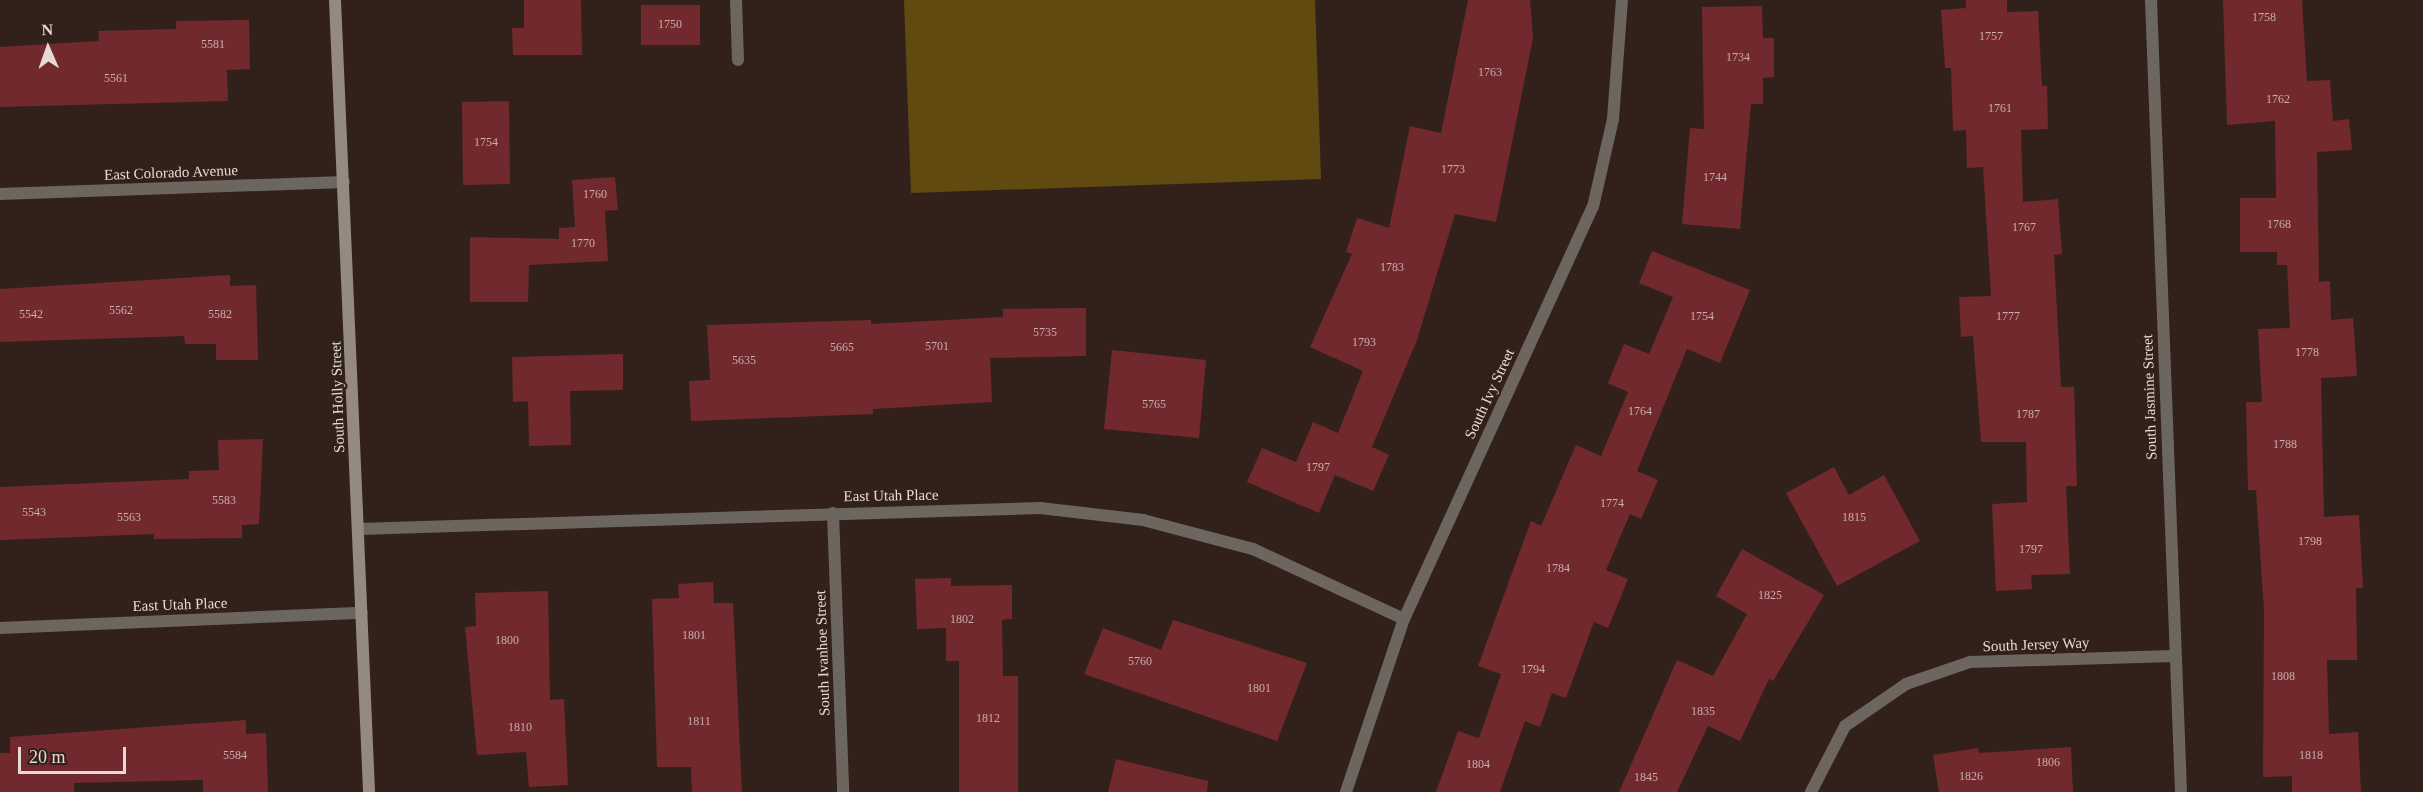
<!DOCTYPE html>
<style>
body{margin:0}
#map{position:relative;width:2423px;height:792px;overflow:hidden;background:#32211a;font-family:"Times New Roman",serif}
div>[style]{position:absolute}
[style*='--x']{left:calc(var(--x)*1px);top:calc(var(--y)*1px);width:calc(var(--w)*1px);rotate:calc(var(--a)*1deg)}
.green>*{inset:0;background:#614a0f}
.building>*{inset:0;background:#72292d}
.service>*{height:12px;margin:-6px;padding:0 6px;transform-origin:6px;border-radius:6px;background:#6d665f}
.minor>*{height:12px;margin:-6px;padding:0 6px;transform-origin:6px;border-radius:6px;background:#6d665f}
.secondary>*{height:12px;margin:-6px;padding:0 6px;transform-origin:6px;border-radius:6px;background:#958a7f}
span{translate:-50% -50%;white-space:nowrap;text-align:center;line-height:1.15;-webkit-text-stroke:4.5px #32211a;paint-order:stroke}
.number-label{font-size:12px;color:#c8adaa}
.number-label span{-webkit-text-stroke-width:0}
.street-label{font-size:15px;color:#e5d9d4}
.north{position:absolute;left:18px;top:18px;width:60px;height:60px;-webkit-text-stroke:4px #32211a;paint-order:stroke;rotate:358deg;font-size:16px;font-weight:700;line-height:24px;text-align:center;color:#e5d9d4}
.north::after{content:'';display:block;margin:auto;width:21px;height:27px;background:#e5d9d4;clip-path:polygon(50% 0,100% 100%,50% 72%,0 100%)}
.scale{position:absolute;left:18px;top:747px;width:108px;height:27px;box-sizing:border-box;border:3px solid #e5d9d4;border-top:0;padding-left:8px;font-size:18px;line-height:21px;white-space:nowrap;color:#e5d9d4;-webkit-text-stroke:4px #32211a;paint-order:stroke}
</style>
<div id="map">
<div class="green">
<div style="clip-path:polygon(904px 0,1315px 0,1321px 179px,911px 193px)"></div>
</div>
<div class="building">
<div style="clip-path:polygon(524px 0,581px 0,582px 55px,513px 55px,512px 28px,524px 28px)"></div>
<div style="clip-path:polygon(1468px 0,1530px 0,1533px 38px,1496px 222px,1455px 214px,1417px 340px,1372px 447px,1389px 455px,1373px 491px,1335px 475px,1319px 513px,1247px 482px,1262px 448px,1296px 462px,1313px 422px,1338px 433px,1363px 371px,1310px 347px,1352px 254px,1346px 252px,1357px 218px,1389px 228px,1410px 126px,1441px 133px)"></div>
<div style="clip-path:polygon(1966px 0,2007px 0,2007px 12px,2038px 11px,2042px 86px,2047px 86px,2048px 129px,2021px 130px,2023px 202px,2058px 199px,2062px 254px,2054px 255px,2061px 387px,2074px 387px,2077px 486px,2066px 486px,2070px 574px,2031px 575px,2032px 589px,1996px 591px,1992px 504px,2027px 502px,2026px 442px,1981px 442px,1973px 336px,1961px 337px,1959px 297px,1991px 296px,1983px 167px,1967px 168px,1966px 130px,1953px 131px,1951px 68px,1945px 68px,1941px 10px,1966px 8px)"></div>
<div style="clip-path:polygon(2223px 0,2302px 0,2307px 81px,2330px 80px,2333px 121px,2349px 119px,2352px 150px,2317px 152px,2319px 282px,2330px 281px,2331px 320px,2353px 318px,2357px 376px,2321px 378px,2324px 517px,2359px 515px,2363px 588px,2356px 588px,2357px 660px,2327px 660px,2329px 734px,2358px 732px,2361px 792px,2292px 792px,2292px 776px,2263px 777px,2264px 610px,2256px 490px,2248px 490px,2246px 402px,2262px 402px,2258px 329px,2290px 328px,2287px 265px,2277px 265px,2277px 252px,2240px 252px,2240px 198px,2276px 198px,2275px 121px,2227px 125px)"></div>
<div style="clip-path:polygon(641px 5px,700px 5px,700px 45px,641px 45px)"></div>
<div style="clip-path:polygon(1762px 6px,1763px 38px,1774px 38px,1774px 77px,1763px 78px,1763px 104px,1751px 104px,1740px 229px,1682px 224px,1690px 128px,1704px 129px,1702px 7px)"></div>
<div style="clip-path:polygon(249px 20px,250px 69px,227px 70px,228px 101px,0 107px,0 47px,99px 41px,98px 31px,176px 29px,176px 21px)"></div>
<div style="clip-path:polygon(509px 101px,510px 184px,463px 185px,462px 102px)"></div>
<div style="clip-path:polygon(615px 177px,618px 210px,605px 211px,608px 261px,529px 265px,528px 302px,470px 302px,470px 237px,559px 239px,559px 228px,575px 227px,572px 180px)"></div>
<div style="clip-path:polygon(1652px 251px,1750px 290px,1720px 363px,1687px 349px,1637px 471px,1658px 480px,1641px 519px,1630px 514px,1606px 570px,1628px 579px,1608px 628px,1594px 622px,1566px 698px,1552px 693px,1540px 727px,1525px 721px,1500px 792px,1436px 792px,1458px 731px,1479px 738px,1501px 674px,1478px 666px,1531px 521px,1541px 526px,1576px 445px,1601px 456px,1628px 392px,1608px 383px,1624px 344px,1649px 354px,1673px 297px,1639px 283px)"></div>
<div style="clip-path:polygon(230px 275px,230px 286px,256px 285px,258px 360px,216px 360px,216px 344px,185px 344px,184px 336px,0 342px,0 289px)"></div>
<div style="clip-path:polygon(1086px 308px,1086px 356px,990px 358px,992px 402px,873px 409px,873px 414px,691px 421px,689px 381px,710px 380px,707px 325px,871px 320px,871px 324px,1003px 317px,1003px 309px)"></div>
<div style="clip-path:polygon(1112px 350px,1206px 360px,1199px 438px,1104px 429px)"></div>
<div style="clip-path:polygon(623px 354px,623px 390px,570px 391px,571px 445px,529px 446px,528px 401px,513px 402px,512px 357px)"></div>
<div style="clip-path:polygon(263px 439px,259px 524px,242px 525px,242px 538px,154px 539px,154px 534px,0 540px,0 487px,189px 479px,189px 471px,219px 470px,218px 440px)"></div>
<div style="clip-path:polygon(1834px 467px,1849px 495px,1884px 475px,1920px 541px,1837px 586px,1786px 493px)"></div>
<div style="clip-path:polygon(1742px 549px,1824px 595px,1773px 681px,1769px 679px,1740px 741px,1708px 726px,1677px 792px,1619px 792px,1677px 660px,1713px 676px,1747px 614px,1716px 596px)"></div>
<div style="clip-path:polygon(951px 578px,951px 586px,1012px 585px,1012px 619px,1002px 620px,1003px 676px,1018px 676px,1018px 792px,959px 792px,959px 661px,946px 661px,946px 628px,917px 629px,915px 579px)"></div>
<div style="clip-path:polygon(713px 582px,714px 603px,733px 603px,742px 792px,692px 792px,691px 767px,657px 767px,652px 599px,679px 598px,678px 584px)"></div>
<div style="clip-path:polygon(548px 591px,550px 700px,564px 699px,568px 785px,529px 787px,526px 752px,477px 755px,465px 627px,476px 626px,475px 593px)"></div>
<div style="clip-path:polygon(1173px 620px,1307px 663px,1277px 741px,1084px 674px,1103px 628px,1161px 650px)"></div>
<div style="clip-path:polygon(246px 720px,246px 734px,266px 733px,268px 792px,203px 792px,203px 780px,74px 783px,74px 792px,0 792px,0 753px,10px 753px,10px 737px)"></div>
<div style="clip-path:polygon(2071px 747px,2073px 792px,1939px 792px,1933px 755px,1978px 748px,1979px 753px)"></div>
<div style="clip-path:polygon(1116px 759px,1208px 781px,1207px 792px,1108px 792px)"></div>
</div>
<div class="service">
<div style="--x:736;--y:0;--w:60;--a:88.1"></div>
</div>
<div class="minor">
<div style="--x:2151;--y:0;--w:793;--a:87.83"></div>
<div style="--x:0;--y:194;--w:344;--a:-2"></div>
<div style="--x:833;--y:513;--w:279;--a:87.9"></div>
<div style="--x:359;--y:529;--w:681;--a:-1.77"></div>
<div style="--x:1040;--y:508;--w:104;--a:6.6"></div>
<div style="--x:1143;--y:520;--w:114;--a:14.8"></div>
<div style="--x:1253;--y:549;--w:166;--a:24.9"></div>
<div style="--x:0;--y:628;--w:362;--a:-2.4"></div>
<div style="--x:1346;--y:792;--w:182;--a:-71.5"></div>
<div style="--x:1404;--y:619;--w:453;--a:-65.4"></div>
<div style="--x:1593;--y:207;--w:90;--a:-77.2"></div>
<div style="--x:1613;--y:119;--w:119;--a:-85.7"></div>
<div style="--x:1811;--y:792;--w:74;--a:-62.7"></div>
<div style="--x:1845;--y:726;--w:74;--a:-34.5"></div>
<div style="--x:1906;--y:684;--w:68;--a:-19"></div>
<div style="--x:1970;--y:662;--w:204;--a:-1.7"></div>
</div>
<div class="secondary">
<div style="--x:335;--y:0;--w:793;--a:87.54"></div>
</div>
<div class="number-label">
<span style="left:2264px;top:18px">1758</span>
<span style="left:670px;top:25px">1750</span>
<span style="left:1991px;top:37px">1757</span>
<span style="left:213px;top:45px">5581</span>
<span style="left:1738px;top:58px">1734</span>
<span style="left:1490px;top:73px">1763</span>
<span style="left:116px;top:79px">5561</span>
<span style="left:2278px;top:100px">1762</span>
<span style="left:2000px;top:109px">1761</span>
<span style="left:486px;top:143px">1754</span>
<span style="left:1453px;top:170px">1773</span>
<span style="left:1715px;top:178px">1744</span>
<span style="left:595px;top:195px">1760</span>
<span style="left:2279px;top:225px">1768</span>
<span style="left:2024px;top:228px">1767</span>
<span style="left:583px;top:244px">1770</span>
<span style="left:1392px;top:268px">1783</span>
<span style="left:121px;top:311px">5562</span>
<span style="left:31px;top:315px">5542</span>
<span style="left:220px;top:315px">5582</span>
<span style="left:1702px;top:317px">1754</span>
<span style="left:2008px;top:317px">1777</span>
<span style="left:1045px;top:333px">5735</span>
<span style="left:1364px;top:343px">1793</span>
<span style="left:937px;top:347px">5701</span>
<span style="left:842px;top:348px">5665</span>
<span style="left:2307px;top:353px">1778</span>
<span style="left:744px;top:361px">5635</span>
<span style="left:1154px;top:405px">5765</span>
<span style="left:1640px;top:412px">1764</span>
<span style="left:2028px;top:415px">1787</span>
<span style="left:2285px;top:445px">1788</span>
<span style="left:1318px;top:468px">1797</span>
<span style="left:224px;top:501px">5583</span>
<span style="left:1612px;top:504px">1774</span>
<span style="left:34px;top:513px">5543</span>
<span style="left:129px;top:518px">5563</span>
<span style="left:1854px;top:518px">1815</span>
<span style="left:2310px;top:542px">1798</span>
<span style="left:2031px;top:550px">1797</span>
<span style="left:1558px;top:569px">1784</span>
<span style="left:1770px;top:596px">1825</span>
<span style="left:962px;top:620px">1802</span>
<span style="left:694px;top:636px">1801</span>
<span style="left:507px;top:641px">1800</span>
<span style="left:1140px;top:662px">5760</span>
<span style="left:1533px;top:670px">1794</span>
<span style="left:2283px;top:677px">1808</span>
<span style="left:1259px;top:689px">1801</span>
<span style="left:1703px;top:712px">1835</span>
<span style="left:988px;top:719px">1812</span>
<span style="left:699px;top:722px">1811</span>
<span style="left:520px;top:728px">1810</span>
<span style="left:235px;top:756px">5584</span>
<span style="left:2311px;top:756px">1818</span>
<span style="left:2048px;top:763px">1806</span>
<span style="left:1478px;top:765px">1804</span>
<span style="left:1971px;top:777px">1826</span>
<span style="left:1646px;top:778px">1845</span>
</div>
<div class="street-label">
<span style="left:171px;top:173px;rotate:-2deg">East Colorado Avenue</span>
<span style="left:1490px;top:394px;rotate:-65deg">South Ivy Street</span>
<span style="left:338px;top:397px;rotate:-92deg">South Holly Street</span>
<span style="left:2150px;top:397px;rotate:-92deg">South Jasmine Street</span>
<span style="left:891px;top:496px;rotate:-1deg">East Utah Place</span>
<span style="left:180px;top:605px;rotate:-2deg">East Utah Place</span>
<span style="left:2036px;top:645px;rotate:-2deg">South Jersey Way</span>
<span style="left:823px;top:653px;rotate:-92deg">South Ivanhoe Street</span>
</div>
<div class="north">N</div>
<div class="scale">20 m</div>
</div>
